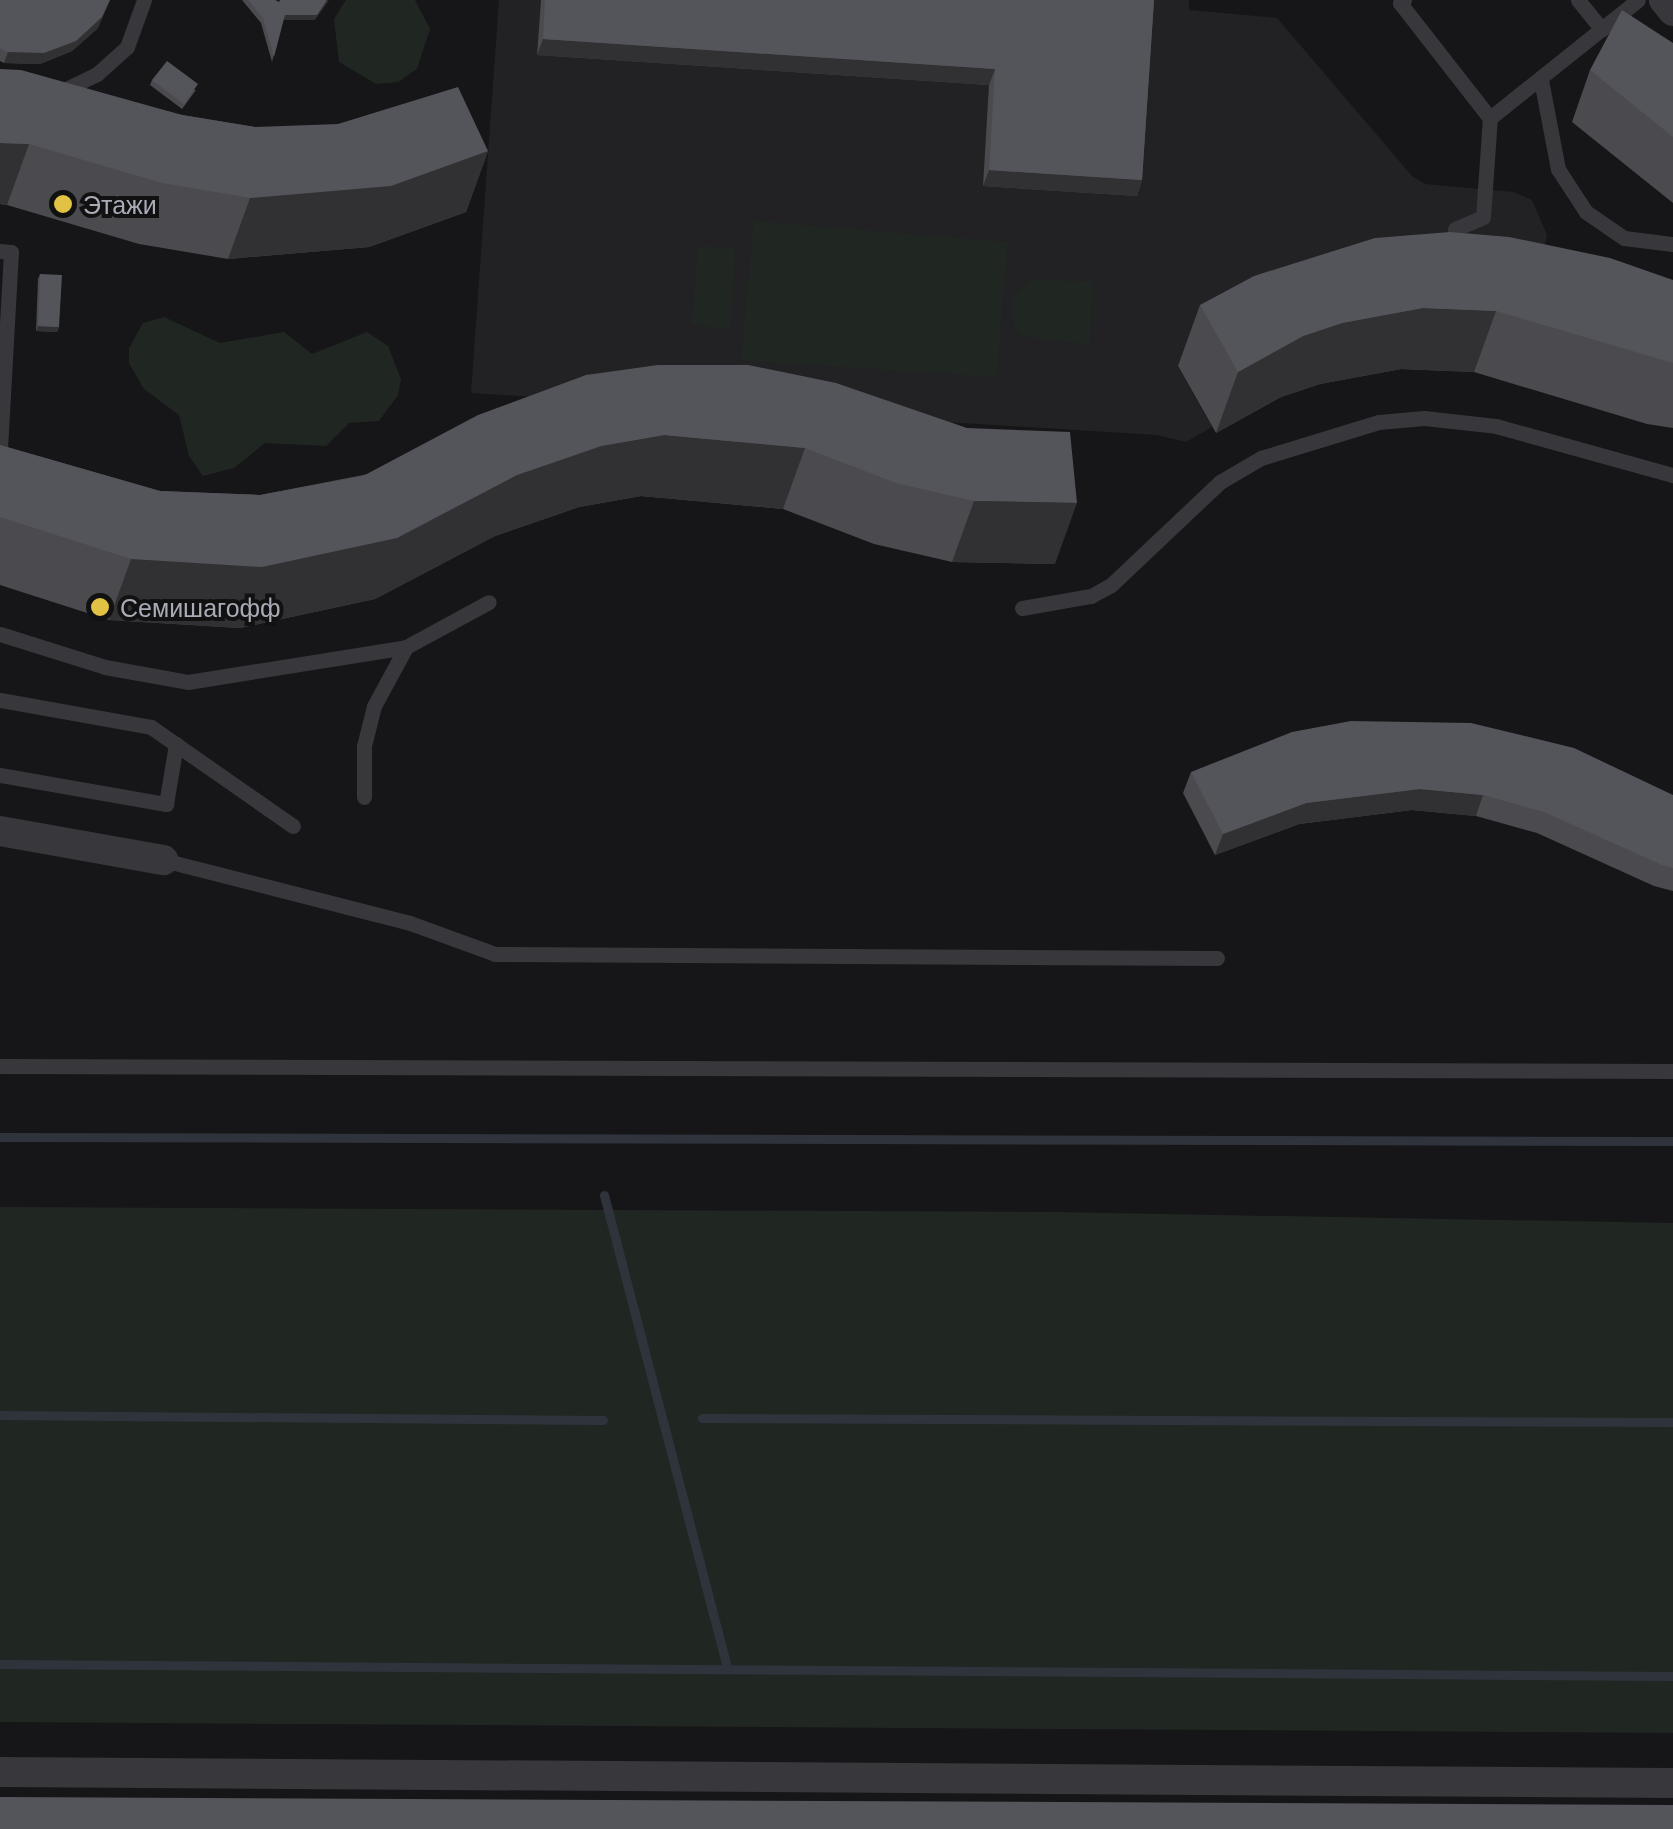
<!DOCTYPE html>
<meta charset="utf-8">
<style>
body{margin:0}
#map{position:relative;width:1673px;height:1829px;overflow:hidden;background:#161517;font-family:Barlow,sans-serif}
div>[style]{position:absolute}
[style*='--x']{left:calc(var(--x)*1px);top:calc(var(--y)*1px);width:calc(var(--w)*1px);rotate:calc(var(--a)*1deg)}
.built>*{inset:0;background:#222224}
.green>*{inset:0;background:#202722}
.stream>*{height:9px;margin:-4.5px;padding:0 4.5px;transform-origin:4.5px;border-radius:4.5px;background:#2f343c}
.lane>*{height:15px;margin:-7.5px;padding:0 7.5px;transform-origin:7.5px;border-radius:7.5px;background:#37373c}
.street>*{height:30px;margin:-15px;padding:0 15px;transform-origin:15px;border-radius:15px;background:#37373c}
.wall>*{inset:0;background:#4a4a4f}
.shaded-wall>*{inset:0;background:#313134}
.building>*{inset:0;background:#54555a}
.dots>*{width:28px;height:28px;translate:-50% -50%;box-sizing:border-box;border:5px solid #111112;border-radius:50%}
span{translate:-50% -50%;white-space:nowrap;text-align:center;line-height:1.15;-webkit-text-stroke:8px #111112;paint-order:stroke}
.poi-label{font-size:25px;color:#a9abb6}
.left{translate:0 -50%;text-align:left}
</style>
<div id="map">
<div class="built">
<div style="clip-path:polygon(499px 0,1189px 0,1189px 10px,1277px 18px,1412px 176px,1425px 184px,1514px 192px,1532px 200px,1547px 235px,1532px 306px,1178px 367px,1212px 427px,1186px 442px,1157px 435px,471px 393px)"></div>
</div>
<div class="green">
<div style="clip-path:polygon(346px 0,415px 0,430px 29px,417px 69px,398px 82px,376px 84px,339px 62px,334px 19px)"></div>
<div style="clip-path:polygon(754px 221px,1008px 242px,996px 377px,741px 360px)"></div>
<div style="clip-path:polygon(698px 246px,735px 248px,731px 329px,692px 325px)"></div>
<div style="clip-path:polygon(1032px 279px,1092px 282px,1090px 345px,1023px 336px,1013px 324px,1012px 297px)"></div>
<div style="clip-path:polygon(164px 317px,220px 343px,284px 332px,312px 354px,367px 332px,388px 346px,401px 379px,398px 395px,379px 421px,349px 423px,326px 446px,265px 443px,234px 468px,203px 476px,189px 456px,179px 415px,144px 389px,129px 363px,129px 348px,143px 323px)"></div>
<div style="clip-path:polygon(0 1207px,1052px 1212px,1673px 1223px,1673px 1733px,0 1722px)"></div>
</div>
<div class="stream">
<div style="--x:0;--y:1137;--w:1673;--a:0.14"></div>
<div style="--x:604;--y:1195;--w:485;--a:75.4"></div>
<div style="--x:0;--y:1415;--w:603;--a:0.48"></div>
<div style="--x:702;--y:1418;--w:971;--a:0.24"></div>
<div style="--x:0;--y:1664;--w:1673;--a:0.41"></div>
</div>
<div class="lane">
<div style="--x:1404;--y:0;--w:5;--a:143"></div>
<div style="--x:1400;--y:3;--w:146;--a:52"></div>
<div style="--x:1490;--y:118;--w:189;--a:-38.6"></div>
<div style="--x:1578;--y:0;--w:38;--a:51"></div>
<div style="--x:1541;--y:80;--w:91;--a:79.2"></div>
<div style="--x:1558;--y:169;--w:51;--a:56.9"></div>
<div style="--x:1586;--y:212;--w:46;--a:34.4"></div>
<div style="--x:1624;--y:238;--w:49;--a:7"></div>
<div style="--x:60;--y:92;--w:41;--a:-25.9"></div>
<div style="--x:97;--y:74;--w:40;--a:-42"></div>
<div style="--x:127;--y:47;--w:50;--a:-70.1"></div>
<div style="--x:1455;--y:229;--w:30;--a:-23"></div>
<div style="--x:1483;--y:217;--w:99;--a:-86"></div>
<div style="--x:0;--y:251;--w:11;--a:5"></div>
<div style="--x:11;--y:252;--w:195;--a:93.2"></div>
<div style="--x:1022;--y:608;--w:70;--a:-9.9"></div>
<div style="--x:1091;--y:596;--w:23;--a:-29"></div>
<div style="--x:1111;--y:585;--w:150;--a:-43.4"></div>
<div style="--x:1220;--y:482;--w:48;--a:-30.3"></div>
<div style="--x:1261;--y:458;--w:123;--a:-17"></div>
<div style="--x:1379;--y:422;--w:45;--a:-5.1"></div>
<div style="--x:1424;--y:418;--w:72;--a:6.3"></div>
<div style="--x:1496;--y:426;--w:184;--a:15.5"></div>
<div style="--x:0;--y:634;--w:110;--a:17.4"></div>
<div style="--x:105;--y:667;--w:84;--a:10.2"></div>
<div style="--x:188;--y:682;--w:221;--a:-9.1"></div>
<div style="--x:406;--y:647;--w:94;--a:-28.5"></div>
<div style="--x:0;--y:700;--w:153;--a:10.1"></div>
<div style="--x:151;--y:727;--w:173;--a:34.9"></div>
<div style="--x:0;--y:775;--w:169;--a:9.9"></div>
<div style="--x:166;--y:804;--w:61;--a:-80.5"></div>
<div style="--x:364;--y:797;--w:51;--a:-90"></div>
<div style="--x:364;--y:746;--w:41;--a:-76"></div>
<div style="--x:374;--y:706;--w:67;--a:-61.5"></div>
<div style="--x:163;--y:860;--w:255;--a:14.3"></div>
<div style="--x:410;--y:923;--w:90;--a:20"></div>
<div style="--x:495;--y:954;--w:722;--a:0.32"></div>
<div style="--x:0;--y:1066;--w:1673;--a:0.17"></div>
</div>
<div class="street">
<div style="--x:1664;--y:0;--w:14;--a:51"></div>
<div style="--x:0;--y:831;--w:166;--a:10.1"></div>
<div style="--x:0;--y:1772;--w:1673;--a:0.38"></div>
</div>
<div class="wall">
<div style="clip-path:polygon(0 0,98px 28px,72px 51px,40px 64px,4px 63px,0 61px)"></div>
<div style="clip-path:polygon(242px 0,275px 0,315px 20px,283px 20px,272px 62px,261px 23px)"></div>
<div style="clip-path:polygon(541px 0,1154px 0,1142px 180px,1137px 196px,983px 186px,989px 85px,537px 55px)"></div>
<div style="clip-path:polygon(1673px 43px,1673px 203px,1572px 122px,1590px 70px)"></div>
<div style="clip-path:polygon(0 69px,182px 115px,255px 127px,488px 151px,466px 212px,369px 247px,228px 259px,139px 244px,7px 205px,0 204px)"></div>
<div style="clip-path:polygon(152px 80px,196px 90px,182px 109px,150px 85px)"></div>
<div style="clip-path:polygon(40px 274px,59px 327px,57px 332px,36px 331px,38px 279px)"></div>
<div style="clip-path:polygon(1673px 280px,1673px 428px,1647px 424px,1474px 372px,1401px 369px,1320px 384px,1281px 397px,1216px 433px,1178px 366px,1200px 305px)"></div>
<div style="clip-path:polygon(836px 383px,1055px 564px,952px 562px,874px 544px,783px 509px,641px 496px,579px 507px,495px 536px,375px 599px,240px 628px,109px 620px,0 585px,0 445px,160px 491px,260px 495px)"></div>
<div style="clip-path:polygon(1191px 772px,1673px 795px,1673px 891px,1654px 886px,1537px 833px,1476px 816px,1412px 810px,1299px 824px,1215px 855px,1183px 793px)"></div>
</div>
<div class="shaded-wall">
<div style="clip-path:polygon(110px 0,98px 28px,72px 51px,40px 64px,4px 63px,8px 52px)"></div>
<div style="clip-path:polygon(329px 0,315px 20px,283px 20px,285px 15px)"></div>
<div style="clip-path:polygon(543px 39px,995px 69px,989px 85px,537px 55px)"></div>
<div style="clip-path:polygon(0 143px,29px 144px,7px 205px,0 204px)"></div>
<div style="clip-path:polygon(488px 151px,466px 212px,369px 247px,228px 259px,250px 198px)"></div>
<div style="clip-path:polygon(989px 170px,1142px 180px,1137px 196px,983px 186px)"></div>
<div style="clip-path:polygon(1423px 308px,1496px 311px,1474px 372px,1401px 369px,1320px 384px,1281px 397px,1216px 433px,1238px 372px,1303px 336px,1342px 323px)"></div>
<div style="clip-path:polygon(38px 326px,59px 327px,57px 332px,36px 331px)"></div>
<div style="clip-path:polygon(664px 435px,805px 448px,783px 509px,641px 496px,579px 507px,495px 536px,375px 599px,240px 628px,109px 620px,131px 559px,517px 475px,601px 446px)"></div>
<div style="clip-path:polygon(974px 501px,1077px 503px,1055px 564px,952px 562px)"></div>
<div style="clip-path:polygon(1420px 789px,1483px 795px,1476px 816px,1412px 810px,1299px 824px,1215px 855px,1223px 834px,1306px 803px)"></div>
</div>
<div class="building">
<div style="clip-path:polygon(0 0,110px 0,102px 17px,76px 41px,44px 53px,8px 52px,0 48px)"></div>
<div style="clip-path:polygon(248px 0,275px 0,279px 2px,280px 0,327px 0,317px 15px,285px 15px,274px 57px,263px 18px)"></div>
<div style="clip-path:polygon(545px 0,1154px 0,1142px 180px,989px 170px,995px 69px,543px 39px)"></div>
<div style="clip-path:polygon(1622px 10px,1673px 43px,1673px 137px,1590px 70px)"></div>
<div style="clip-path:polygon(167px 61px,198px 84px,184px 104px,152px 80px)"></div>
<div style="clip-path:polygon(0 69px,21px 70px,182px 115px,255px 127px,338px 124px,458px 87px,488px 151px,391px 186px,250px 198px,162px 183px,29px 144px,0 143px)"></div>
<div style="clip-path:polygon(1450px 232px,1509px 237px,1610px 258px,1673px 280px,1673px 363px,1496px 311px,1423px 308px,1342px 323px,1303px 336px,1238px 372px,1200px 305px,1254px 276px,1375px 238px)"></div>
<div style="clip-path:polygon(40px 274px,62px 275px,59px 327px,38px 326px)"></div>
<div style="clip-path:polygon(658px 365px,748px 365px,836px 383px,967px 428px,1070px 432px,1077px 503px,974px 501px,896px 483px,805px 448px,664px 435px,601px 446px,517px 475px,397px 538px,262px 567px,131px 559px,0 517px,0 445px,160px 491px,260px 495px,363px 476px,478px 415px,586px 375px)"></div>
<div style="clip-path:polygon(1351px 721px,1471px 723px,1574px 748px,1673px 795px,1673px 868px,1662px 865px,1544px 812px,1483px 795px,1420px 789px,1306px 803px,1223px 834px,1191px 772px,1292px 732px)"></div>
<div style="clip-path:polygon(0 1797px,1673px 1805px,1673px 1829px,0 1829px)"></div>
</div>
<div class="dots">
<div style="left:63px;top:204px;background:#e1c244"></div>
<div style="left:100px;top:607px;background:#e1c244"></div>
</div>
<div class="poi-label">
<span class="left" style="left:83px;top:204px">Этажи</span>
<span class="left" style="left:120px;top:607px">Семишагофф</span>
</div>
</div>
